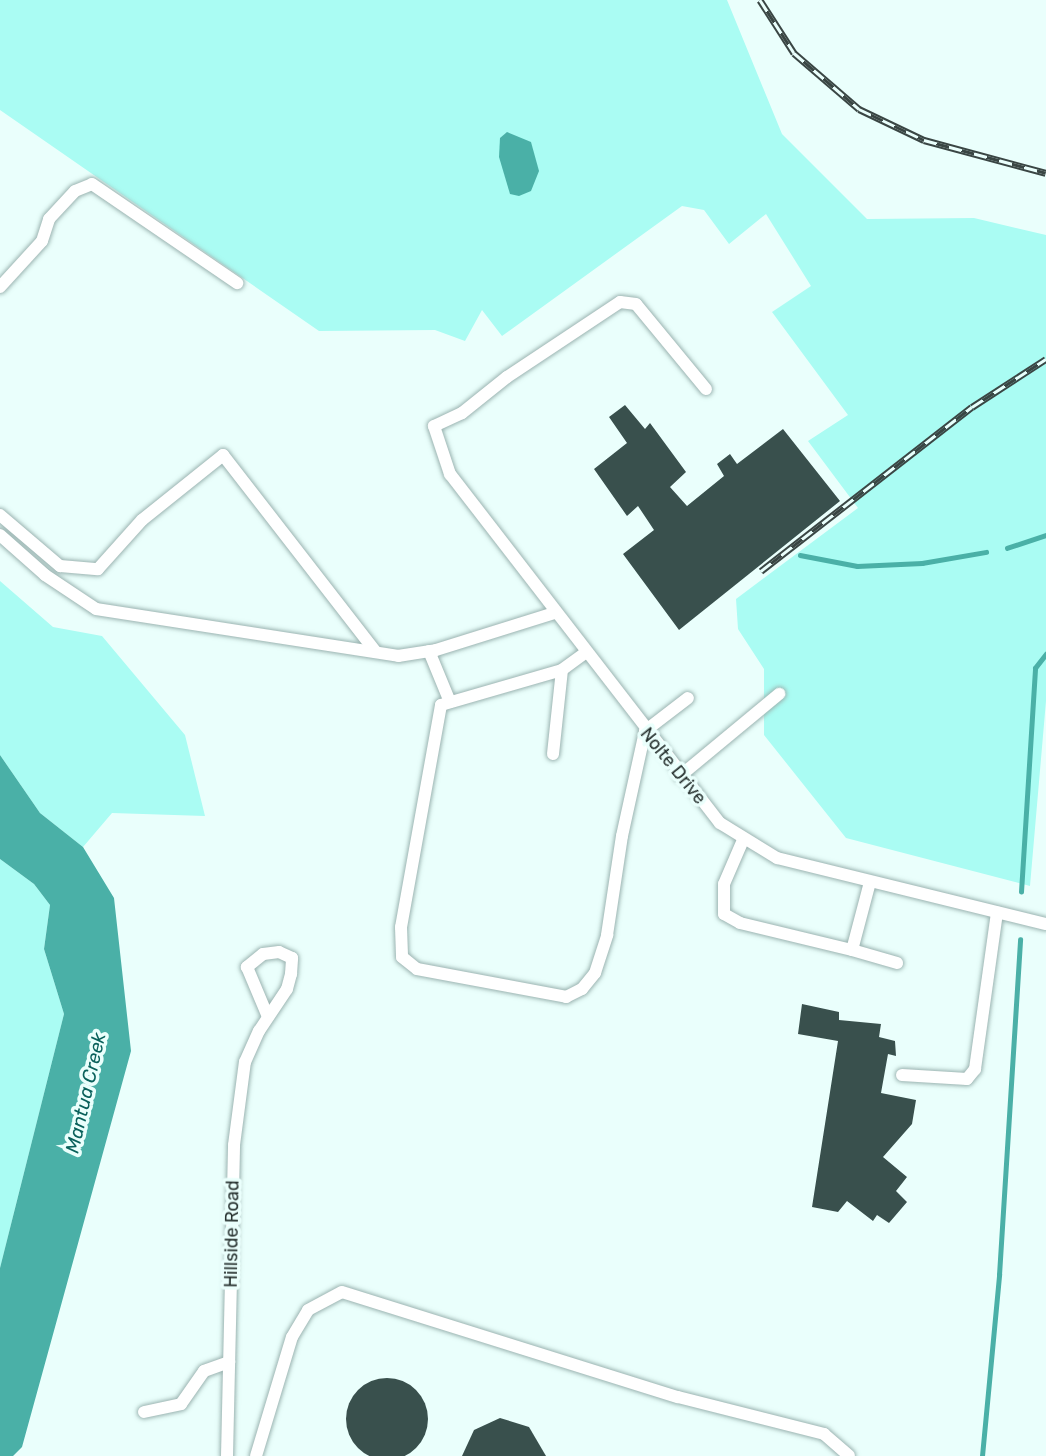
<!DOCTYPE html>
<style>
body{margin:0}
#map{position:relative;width:1046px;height:1456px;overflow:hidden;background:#eafffc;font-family:Rubik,sans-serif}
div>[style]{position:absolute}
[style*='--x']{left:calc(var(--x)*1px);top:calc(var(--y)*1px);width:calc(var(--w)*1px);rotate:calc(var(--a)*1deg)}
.green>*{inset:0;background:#aafcf3}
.water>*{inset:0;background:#4ab0a7}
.stream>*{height:4.5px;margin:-2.25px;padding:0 2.25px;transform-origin:2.25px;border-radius:2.25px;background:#4ab0a7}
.building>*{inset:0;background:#39504d}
.round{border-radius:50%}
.roads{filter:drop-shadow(0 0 2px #9bb4b1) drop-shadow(0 0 2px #9bb4b1)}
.minor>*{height:12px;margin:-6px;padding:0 6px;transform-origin:6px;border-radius:6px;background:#fff}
.rail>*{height:7px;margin-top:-3.5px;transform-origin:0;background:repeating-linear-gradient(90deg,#eafffc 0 13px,#3a4644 0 26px);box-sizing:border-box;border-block:2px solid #3a4644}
span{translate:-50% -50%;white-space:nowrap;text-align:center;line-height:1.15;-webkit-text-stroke:7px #eafffc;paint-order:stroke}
.street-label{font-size:18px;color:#242e2c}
.water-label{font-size:19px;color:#09615b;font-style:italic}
</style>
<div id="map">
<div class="green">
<div style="clip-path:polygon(0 0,727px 0,782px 134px,867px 219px,974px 218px,1046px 235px,1046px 701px,1030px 886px,846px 838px,764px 735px,764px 669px,738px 629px,736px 599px,858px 508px,808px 441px,848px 415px,772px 312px,811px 286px,766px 214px,729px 244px,704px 210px,682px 206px,502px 336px,482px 310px,465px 341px,435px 330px,319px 331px,0 110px)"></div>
<div style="clip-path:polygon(0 581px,53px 627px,102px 636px,185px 735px,205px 816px,112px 813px,83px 847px,40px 813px,0 755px)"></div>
<div style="clip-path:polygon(0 859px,34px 884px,50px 905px,44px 949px,64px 1014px,0 1268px)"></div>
</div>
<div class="water">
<div style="clip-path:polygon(507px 132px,531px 142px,539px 171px,531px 191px,519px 196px,510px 194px,499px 157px,500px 138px)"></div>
<div style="clip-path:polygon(0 755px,40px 813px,83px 847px,114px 898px,131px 1051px,22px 1447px,13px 1456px,0 1456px,0 1268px,64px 1014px,44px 949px,50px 905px,34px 884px,0 859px)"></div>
</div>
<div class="stream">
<div style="--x:1007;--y:548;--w:41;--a:-18.4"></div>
<div style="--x:800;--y:555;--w:58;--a:10.9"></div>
<div style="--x:857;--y:566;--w:65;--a:-2.6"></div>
<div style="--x:922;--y:563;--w:65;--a:-9.8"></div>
<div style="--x:1021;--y:892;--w:224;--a:-86.4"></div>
<div style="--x:1035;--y:668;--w:18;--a:-52"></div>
<div style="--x:982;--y:1456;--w:182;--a:-84.6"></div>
<div style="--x:999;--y:1275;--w:336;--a:-86.4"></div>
</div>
<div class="building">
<div style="clip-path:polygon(625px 405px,645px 429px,650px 423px,686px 472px,670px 487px,687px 506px,724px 476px,717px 464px,730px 454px,737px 464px,783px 429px,840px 501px,679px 630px,623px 554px,654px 530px,638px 506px,627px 516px,594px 469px,627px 443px,609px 417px)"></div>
<div style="clip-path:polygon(802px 1004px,839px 1012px,839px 1020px,881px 1024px,879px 1037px,895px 1041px,896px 1056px,888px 1054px,881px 1093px,916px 1100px,912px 1124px,883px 1157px,907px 1177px,896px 1191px,907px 1202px,889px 1223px,877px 1215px,873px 1221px,847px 1201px,838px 1212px,812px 1207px,838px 1041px,798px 1034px)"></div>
<div class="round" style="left:346px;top:1378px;width:82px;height:82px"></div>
<div style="clip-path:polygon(500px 1418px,529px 1427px,546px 1456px,462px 1456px,474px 1430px)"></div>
</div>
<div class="roads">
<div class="minor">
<div style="--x:0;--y:287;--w:62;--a:-47.6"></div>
<div style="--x:42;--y:241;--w:23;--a:-72"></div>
<div style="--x:49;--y:219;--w:38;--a:-47"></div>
<div style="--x:75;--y:191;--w:18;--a:-22"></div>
<div style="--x:92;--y:184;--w:176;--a:34.3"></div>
<div style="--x:706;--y:389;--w:110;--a:-129.5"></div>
<div style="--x:636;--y:304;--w:16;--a:-173"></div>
<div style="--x:620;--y:302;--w:136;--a:146.4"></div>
<div style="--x:507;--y:377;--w:58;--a:141.3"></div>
<div style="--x:462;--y:413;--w:31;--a:155"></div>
<div style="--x:434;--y:426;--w:51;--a:71.6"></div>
<div style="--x:450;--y:474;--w:441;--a:52.3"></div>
<div style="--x:720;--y:823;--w:67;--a:31.6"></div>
<div style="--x:777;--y:858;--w:277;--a:13.8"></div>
<div style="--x:0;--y:515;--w:79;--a:40.4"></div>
<div style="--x:60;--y:566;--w:38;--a:5"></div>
<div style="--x:98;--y:569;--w:66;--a:-48.1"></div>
<div style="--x:142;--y:520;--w:104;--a:-38.7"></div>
<div style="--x:223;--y:455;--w:249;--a:52.2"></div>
<div style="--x:0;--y:535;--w:60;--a:41.6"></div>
<div style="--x:45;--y:575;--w:61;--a:33.7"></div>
<div style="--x:96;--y:609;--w:306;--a:8.8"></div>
<div style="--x:398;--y:656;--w:38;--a:-9"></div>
<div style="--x:436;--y:650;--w:124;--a:-17.4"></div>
<div style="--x:429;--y:651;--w:55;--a:67.6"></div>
<div style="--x:585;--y:653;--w:29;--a:144"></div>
<div style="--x:562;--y:670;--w:126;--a:163.9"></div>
<div style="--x:441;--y:705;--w:226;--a:100.2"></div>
<div style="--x:401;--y:927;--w:30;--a:88"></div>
<div style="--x:402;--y:957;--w:19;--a:39"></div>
<div style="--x:417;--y:969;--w:152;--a:10.6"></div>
<div style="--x:566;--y:997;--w:18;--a:-27"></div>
<div style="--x:582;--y:989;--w:21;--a:-51"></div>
<div style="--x:595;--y:973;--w:40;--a:-72"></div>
<div style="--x:607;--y:935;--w:100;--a:-81.4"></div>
<div style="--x:622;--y:836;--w:107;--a:-77.6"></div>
<div style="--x:645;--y:731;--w:54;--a:-37.5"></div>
<div style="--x:553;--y:754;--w:84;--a:-83.9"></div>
<div style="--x:680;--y:776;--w:129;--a:-39.6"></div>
<div style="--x:743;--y:840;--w:48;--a:113.4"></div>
<div style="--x:724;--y:884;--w:30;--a:90"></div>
<div style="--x:724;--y:914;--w:18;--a:29"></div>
<div style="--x:740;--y:923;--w:115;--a:13.6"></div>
<div style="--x:870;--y:882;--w:70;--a:104.8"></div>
<div style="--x:852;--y:950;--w:47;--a:16.1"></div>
<div style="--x:902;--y:1075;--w:65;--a:3.5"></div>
<div style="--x:967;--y:1079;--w:13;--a:-51"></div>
<div style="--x:975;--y:1069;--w:158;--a:-82"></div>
<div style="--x:144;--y:1412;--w:38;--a:-12"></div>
<div style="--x:181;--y:1404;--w:40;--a:-55.1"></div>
<div style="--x:204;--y:1371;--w:27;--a:-20"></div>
<div style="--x:227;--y:1456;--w:311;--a:-88.7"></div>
<div style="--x:234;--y:1145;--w:84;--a:-82.5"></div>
<div style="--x:245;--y:1062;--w:34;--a:-66"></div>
<div style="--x:259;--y:1031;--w:50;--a:-56.3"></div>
<div style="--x:287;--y:989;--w:16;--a:-75"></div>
<div style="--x:291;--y:974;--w:16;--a:-86"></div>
<div style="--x:292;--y:958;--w:14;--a:-155"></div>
<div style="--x:279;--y:952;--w:16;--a:173"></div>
<div style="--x:263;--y:954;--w:21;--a:141"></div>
<div style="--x:247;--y:967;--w:54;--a:67.2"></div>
<div style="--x:256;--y:1456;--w:124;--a:-73.2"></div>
<div style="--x:292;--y:1337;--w:31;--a:-59"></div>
<div style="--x:308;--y:1310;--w:38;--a:-28"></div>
<div style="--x:342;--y:1292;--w:352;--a:17.4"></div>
<div style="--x:678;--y:1397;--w:151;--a:14.2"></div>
<div style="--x:824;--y:1434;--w:33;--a:41"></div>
</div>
</div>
<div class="rail">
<div style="--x:760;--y:0;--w:63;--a:57.3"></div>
<div style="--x:794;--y:53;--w:86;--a:40.7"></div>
<div style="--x:859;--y:109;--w:72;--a:25.5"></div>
<div style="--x:924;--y:140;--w:126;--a:15.1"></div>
<div style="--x:761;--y:571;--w:267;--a:-37.9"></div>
<div style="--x:972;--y:407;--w:88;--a:-33"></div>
</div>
<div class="street-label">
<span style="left:673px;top:766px;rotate:51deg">Nolte Drive</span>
<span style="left:232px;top:1234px;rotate:-89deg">Hillside Road</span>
</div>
<div class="water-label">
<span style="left:86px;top:1093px;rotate:-77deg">Mantua Creek</span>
</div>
</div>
